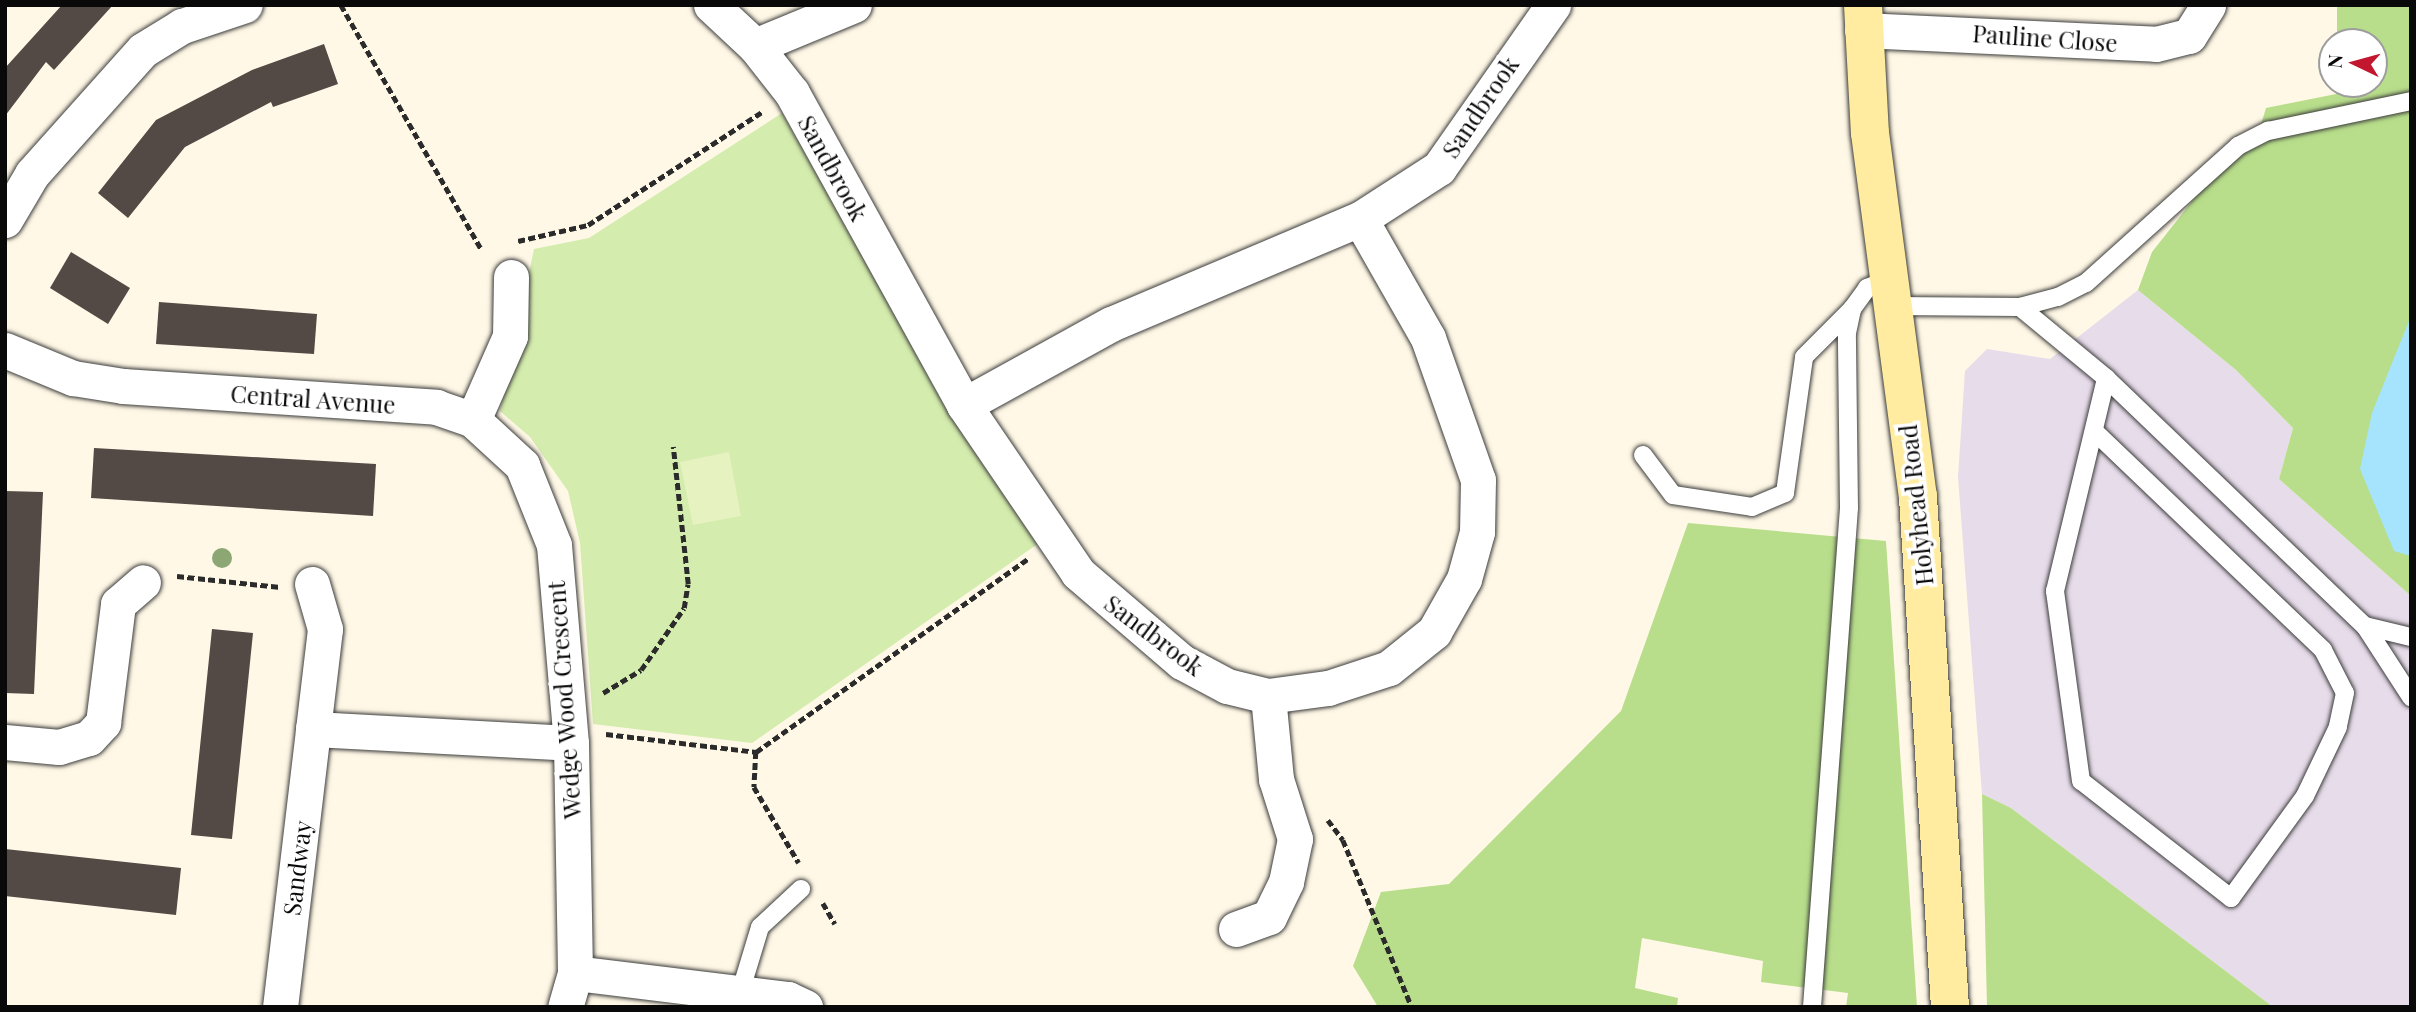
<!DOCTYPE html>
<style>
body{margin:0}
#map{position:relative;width:2416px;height:1012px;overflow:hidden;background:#fff8e6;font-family:"Playfair Display",serif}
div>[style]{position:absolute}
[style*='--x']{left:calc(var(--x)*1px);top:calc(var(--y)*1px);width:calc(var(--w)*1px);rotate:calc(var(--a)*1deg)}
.industrial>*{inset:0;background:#e7dcea}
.green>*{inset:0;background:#d4ecad}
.forest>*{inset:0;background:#b8de8b}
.pitch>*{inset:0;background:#e6f2bf}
.water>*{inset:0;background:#a5e4fc}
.building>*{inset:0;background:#534945}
.path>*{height:4.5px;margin-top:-2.25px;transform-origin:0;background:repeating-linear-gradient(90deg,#2b2b2b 0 7px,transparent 0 10.5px)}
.roads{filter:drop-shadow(0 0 2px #3c3c3c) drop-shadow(0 0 2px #3c3c3c)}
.lane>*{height:18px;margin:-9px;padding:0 9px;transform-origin:9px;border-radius:9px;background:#fff}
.street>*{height:35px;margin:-17.5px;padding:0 17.5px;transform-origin:17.5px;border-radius:17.5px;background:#fff}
.secondary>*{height:38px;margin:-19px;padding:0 19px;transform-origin:19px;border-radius:19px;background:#ffeca1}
.trees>*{width:20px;height:20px;margin:-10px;border-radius:50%;background:#8ca774}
span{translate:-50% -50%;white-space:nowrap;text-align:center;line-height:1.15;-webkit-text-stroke:7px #fff;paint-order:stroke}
.street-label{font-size:24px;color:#090909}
.frame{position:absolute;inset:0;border:7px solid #090909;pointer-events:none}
.north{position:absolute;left:2318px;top:28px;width:70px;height:70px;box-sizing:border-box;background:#fff;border:2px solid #9d9d9d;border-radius:50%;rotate:275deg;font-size:19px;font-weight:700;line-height:28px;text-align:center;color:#090909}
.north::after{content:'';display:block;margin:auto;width:24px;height:32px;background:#c31730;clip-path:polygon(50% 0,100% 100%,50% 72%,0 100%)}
</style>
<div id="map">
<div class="industrial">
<div style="clip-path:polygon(2138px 290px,2236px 370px,2293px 428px,2279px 479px,2411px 596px,2411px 1007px,2273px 1007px,2011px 808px,1982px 794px,1958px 477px,1965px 371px,1987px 349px,2050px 359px)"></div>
</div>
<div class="green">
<div style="clip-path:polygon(782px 113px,914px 344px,1039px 543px,752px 743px,593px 724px,580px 543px,568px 491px,530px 437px,500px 411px,534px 249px,589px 238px)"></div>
</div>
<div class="forest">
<div style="clip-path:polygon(2337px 5px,2411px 5px,2411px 596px,2279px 479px,2293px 428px,2236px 370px,2138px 290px,2152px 252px,2205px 185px,2255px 145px,2266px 108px,2336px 94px,2337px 84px,2374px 84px,2374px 42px,2337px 42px)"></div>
<div style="clip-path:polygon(1688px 523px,1886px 541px,1917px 1007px,1846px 1007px,1848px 993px,1761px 982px,1763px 961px,1642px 938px,1635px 988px,1678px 998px,1677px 1007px,1378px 1007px,1353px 966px,1381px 892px,1449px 884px,1621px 711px)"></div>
<div style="clip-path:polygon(1982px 794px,2011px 808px,2273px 1007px,1987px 1007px)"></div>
</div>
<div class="pitch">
<div style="clip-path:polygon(729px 452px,741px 516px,693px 525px,680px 462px)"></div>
</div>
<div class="water">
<div style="clip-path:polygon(2411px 316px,2411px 556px,2394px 551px,2360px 469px,2372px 413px)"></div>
</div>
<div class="building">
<div style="clip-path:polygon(62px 5px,113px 5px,54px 70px,46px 62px,5px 116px,5px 68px)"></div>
<div style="clip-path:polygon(324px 44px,338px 84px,273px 107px,271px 102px,185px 147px,128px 218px,98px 193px,156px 120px,252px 70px)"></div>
<div style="clip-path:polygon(71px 252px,130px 288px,108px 324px,50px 288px)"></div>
<div style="clip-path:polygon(159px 302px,317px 314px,314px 354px,156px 344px)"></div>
<div style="clip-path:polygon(94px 448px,376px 464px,373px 516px,91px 498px)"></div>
<div style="clip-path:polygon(5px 491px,43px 492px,34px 694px,5px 693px)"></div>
<div style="clip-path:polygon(212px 629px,253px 633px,232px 839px,191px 835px)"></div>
<div style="clip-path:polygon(5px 849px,181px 868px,176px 915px,5px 896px)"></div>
</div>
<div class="path">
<div style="--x:341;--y:5;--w:283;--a:60.1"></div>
<div style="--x:518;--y:241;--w:72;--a:-12.9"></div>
<div style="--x:588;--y:225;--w:207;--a:-33"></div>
<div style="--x:177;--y:576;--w:104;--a:6.1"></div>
<div style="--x:603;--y:693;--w:44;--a:-31.2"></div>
<div style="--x:641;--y:670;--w:75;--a:-55.3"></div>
<div style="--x:684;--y:608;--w:24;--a:-81"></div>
<div style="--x:688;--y:584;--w:138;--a:-96.2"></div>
<div style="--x:606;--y:734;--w:151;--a:6.8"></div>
<div style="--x:756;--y:752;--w:334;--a:-35.4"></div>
<div style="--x:756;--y:752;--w:35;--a:93"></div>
<div style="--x:754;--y:787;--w:88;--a:59.4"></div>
<div style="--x:1328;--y:820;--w:25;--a:53"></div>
<div style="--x:1343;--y:840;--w:181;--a:67.6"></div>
<div style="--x:823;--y:903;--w:24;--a:60"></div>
</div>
<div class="roads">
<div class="lane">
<div style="--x:1892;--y:306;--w:128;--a:0.4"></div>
<div style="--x:2020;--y:307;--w:39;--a:-15"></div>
<div style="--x:2058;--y:297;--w:31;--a:-27"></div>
<div style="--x:2086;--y:283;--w:205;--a:-42"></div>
<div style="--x:2238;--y:146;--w:34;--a:-27"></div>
<div style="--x:2268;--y:131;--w:146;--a:-11.8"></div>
<div style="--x:2020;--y:307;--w:112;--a:39.5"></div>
<div style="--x:2106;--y:378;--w:359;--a:43.8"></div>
<div style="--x:2365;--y:626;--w:47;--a:13.4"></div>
<div style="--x:2094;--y:431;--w:317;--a:43.7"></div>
<div style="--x:2323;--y:650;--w:48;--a:62.9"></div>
<div style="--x:2345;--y:693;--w:35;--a:102"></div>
<div style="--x:2338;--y:727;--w:76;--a:115.6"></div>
<div style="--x:2305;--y:796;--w:126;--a:126"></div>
<div style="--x:2231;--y:898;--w:190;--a:-142"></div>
<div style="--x:2081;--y:781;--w:192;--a:-97.8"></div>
<div style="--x:2055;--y:591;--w:219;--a:-76.5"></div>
<div style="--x:1643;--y:455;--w:50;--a:53.1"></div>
<div style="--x:1673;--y:495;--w:80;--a:8.6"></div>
<div style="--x:1752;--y:507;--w:36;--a:-23"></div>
<div style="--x:1785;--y:493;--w:137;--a:-82"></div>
<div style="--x:1804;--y:357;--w:68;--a:-45"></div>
<div style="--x:2365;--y:626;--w:85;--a:57.1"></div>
<div style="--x:740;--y:993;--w:69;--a:-73.1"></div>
<div style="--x:760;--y:927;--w:56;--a:-42.8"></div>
<div style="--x:1812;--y:1007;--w:500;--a:-85.76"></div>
<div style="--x:1849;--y:508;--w:175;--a:-90.7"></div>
<div style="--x:1847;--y:333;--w:25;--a:-78"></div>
<div style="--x:1852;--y:309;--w:26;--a:-54"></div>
<div style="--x:1867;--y:288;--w:22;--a:-21"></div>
</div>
<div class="street">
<div style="--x:711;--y:5;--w:60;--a:43"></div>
<div style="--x:755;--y:46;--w:60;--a:51.8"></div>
<div style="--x:792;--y:93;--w:356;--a:61.1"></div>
<div style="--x:964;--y:405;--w:203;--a:55.8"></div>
<div style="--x:1078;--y:573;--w:137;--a:40.6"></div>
<div style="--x:1182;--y:662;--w:51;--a:28.1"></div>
<div style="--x:1227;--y:686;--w:42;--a:13.7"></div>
<div style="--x:1268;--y:696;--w:61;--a:-7.6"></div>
<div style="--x:1328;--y:688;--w:64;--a:-18.2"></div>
<div style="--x:1389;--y:668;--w:58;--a:-38.7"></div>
<div style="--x:1434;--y:632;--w:61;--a:-60.5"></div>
<div style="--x:1464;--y:579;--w:49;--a:-74.5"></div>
<div style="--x:1477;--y:532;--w:52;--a:-88.9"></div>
<div style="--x:1478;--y:480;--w:151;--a:-109.4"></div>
<div style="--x:1428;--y:338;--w:137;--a:-119.7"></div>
<div style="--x:1862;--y:30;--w:294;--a:2.7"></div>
<div style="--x:2156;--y:44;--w:34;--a:-14"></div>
<div style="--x:2189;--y:36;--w:36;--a:-58"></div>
<div style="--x:755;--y:46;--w:107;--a:-22.5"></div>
<div style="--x:5;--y:220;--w:53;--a:-59.6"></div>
<div style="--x:32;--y:174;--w:166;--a:-48.2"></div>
<div style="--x:143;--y:50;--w:46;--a:-31.6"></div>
<div style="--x:182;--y:26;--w:66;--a:-18.4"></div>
<div style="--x:5;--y:350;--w:74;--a:22.4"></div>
<div style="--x:73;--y:378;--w:51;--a:9.1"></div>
<div style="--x:123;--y:386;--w:314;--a:3.8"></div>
<div style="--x:436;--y:407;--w:39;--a:19"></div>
<div style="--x:473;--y:420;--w:92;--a:-66.2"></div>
<div style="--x:510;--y:336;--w:59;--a:-89"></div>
<div style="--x:964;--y:405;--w:168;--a:-28.9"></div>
<div style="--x:1111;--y:324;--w:270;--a:-22.9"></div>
<div style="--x:1360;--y:219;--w:94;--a:-32.8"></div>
<div style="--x:1439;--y:168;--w:199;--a:-55"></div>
<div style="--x:473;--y:420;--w:67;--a:42.6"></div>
<div style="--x:522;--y:465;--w:86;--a:68.2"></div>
<div style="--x:554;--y:545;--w:199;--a:85.1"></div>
<div style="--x:571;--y:743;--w:230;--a:89"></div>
<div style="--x:575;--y:973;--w:35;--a:106"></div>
<div style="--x:312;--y:584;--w:47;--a:73.9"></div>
<div style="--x:325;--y:629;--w:101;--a:96.8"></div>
<div style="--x:5;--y:742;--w:54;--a:5.3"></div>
<div style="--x:59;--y:747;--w:31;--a:-17"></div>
<div style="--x:89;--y:738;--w:21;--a:-47"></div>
<div style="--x:103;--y:723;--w:120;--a:-82.8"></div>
<div style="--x:118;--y:604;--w:33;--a:-41"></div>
<div style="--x:1236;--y:929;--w:35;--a:-20"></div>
<div style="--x:1269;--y:917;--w:39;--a:-64"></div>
<div style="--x:1286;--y:882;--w:44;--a:-78.2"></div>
<div style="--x:1295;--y:839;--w:63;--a:-107.6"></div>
<div style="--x:1276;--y:779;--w:83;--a:-95.5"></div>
<div style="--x:575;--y:973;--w:215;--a:7"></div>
<div style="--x:788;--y:999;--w:19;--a:25"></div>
<div style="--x:280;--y:1007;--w:280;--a:-83.2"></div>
<div style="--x:313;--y:729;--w:258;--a:3.1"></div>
</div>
<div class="secondary">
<div style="--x:1863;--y:5;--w:128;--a:86.9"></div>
<div style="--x:1870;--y:133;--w:367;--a:82.5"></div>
<div style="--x:1918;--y:497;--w:511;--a:86.41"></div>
</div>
</div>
<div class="trees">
<div style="left:222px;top:558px"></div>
</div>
<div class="street-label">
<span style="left:2045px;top:38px;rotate:4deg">Pauline Close</span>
<span style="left:1480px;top:107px;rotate:-56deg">Sandbrook</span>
<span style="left:833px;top:168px;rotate:61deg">Sandbrook</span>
<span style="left:313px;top:399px;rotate:4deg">Central Avenue</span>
<span style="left:1916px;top:505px;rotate:-96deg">Holyhead Road</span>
<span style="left:1154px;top:635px;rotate:37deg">Sandbrook</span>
<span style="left:564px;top:700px;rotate:-94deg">Wedge Wood Crescent</span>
<span style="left:297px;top:868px;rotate:-83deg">Sandway</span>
</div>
<div class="frame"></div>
<div class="north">N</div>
</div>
